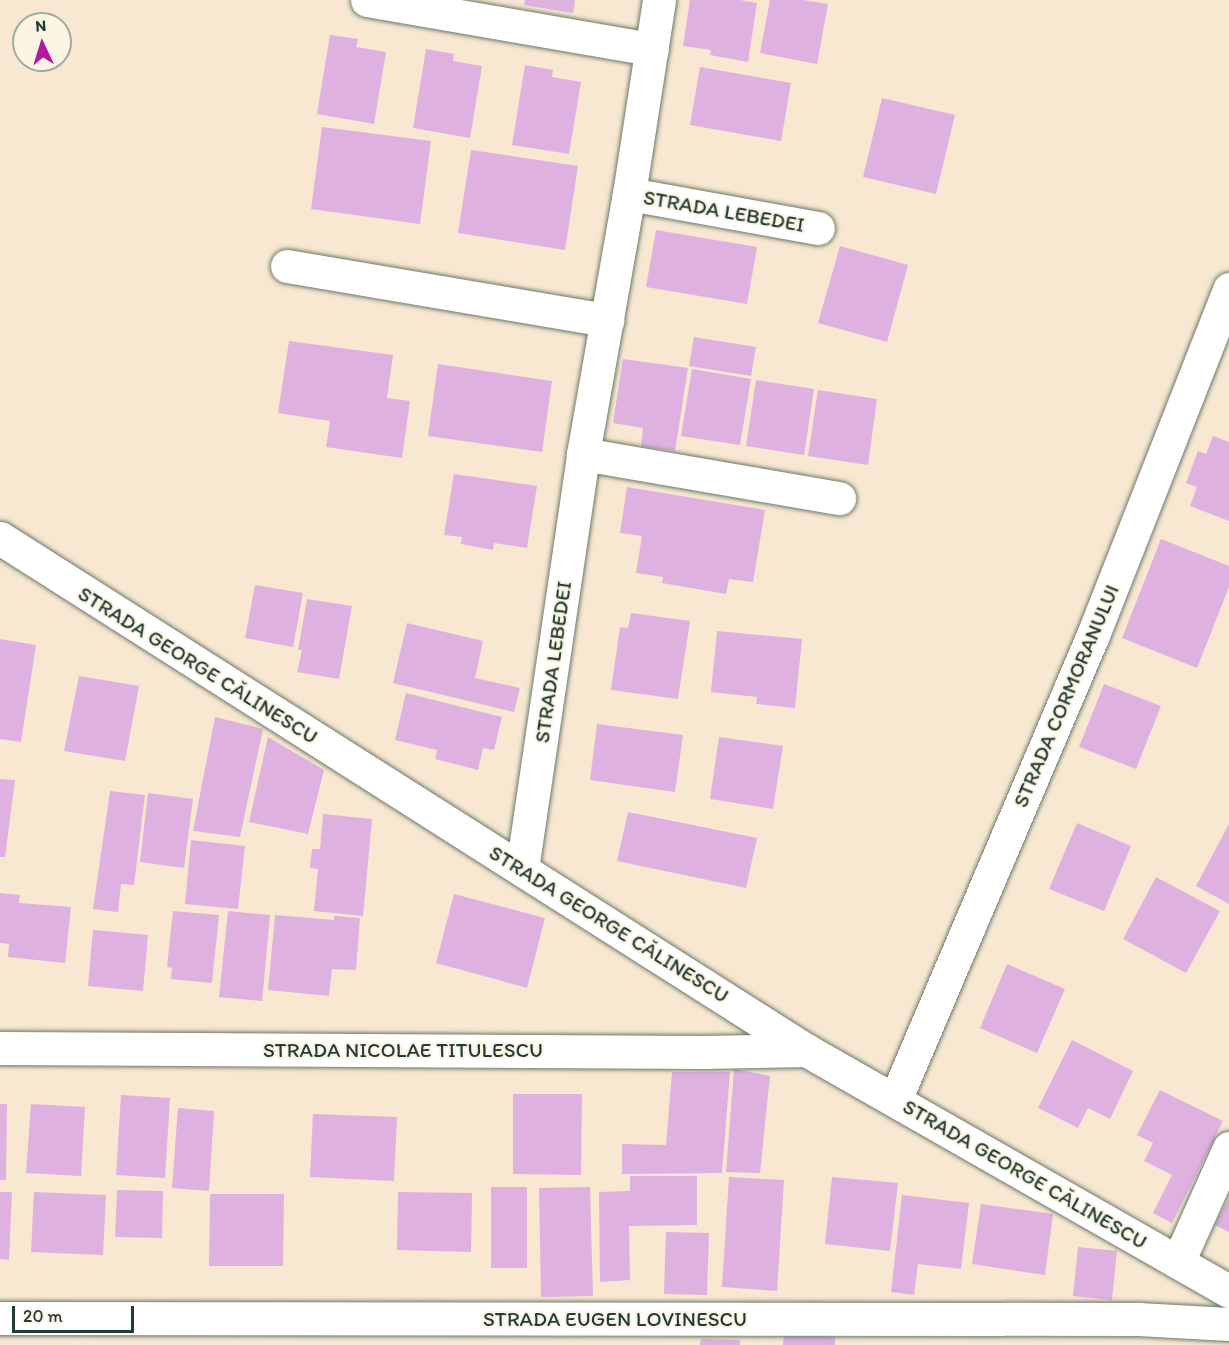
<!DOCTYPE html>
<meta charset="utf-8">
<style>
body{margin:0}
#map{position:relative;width:1229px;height:1345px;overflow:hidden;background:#f8e8d1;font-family:Itim,sans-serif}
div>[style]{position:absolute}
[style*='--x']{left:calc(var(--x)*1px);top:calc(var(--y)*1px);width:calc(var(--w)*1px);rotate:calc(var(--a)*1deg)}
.building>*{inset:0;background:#deb1e1}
.roads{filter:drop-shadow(0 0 2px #6b796b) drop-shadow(0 0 2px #6b796b)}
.street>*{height:33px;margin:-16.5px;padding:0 16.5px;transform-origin:16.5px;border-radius:16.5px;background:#fff}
span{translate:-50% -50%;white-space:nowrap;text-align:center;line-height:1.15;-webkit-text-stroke:4.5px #fcf5e5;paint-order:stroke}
.street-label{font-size:21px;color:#1f3d34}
.north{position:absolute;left:12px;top:12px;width:60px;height:60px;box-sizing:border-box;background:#fcf5e5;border:2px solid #a4ab9e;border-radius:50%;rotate:356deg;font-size:16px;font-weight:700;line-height:24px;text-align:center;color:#1f3d34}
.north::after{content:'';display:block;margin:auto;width:21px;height:27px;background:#b5179e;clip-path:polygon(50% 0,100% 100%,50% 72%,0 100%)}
.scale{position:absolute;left:12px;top:1306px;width:122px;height:27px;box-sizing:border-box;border:3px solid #1f3d34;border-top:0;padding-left:8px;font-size:18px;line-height:21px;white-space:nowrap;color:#1f3d34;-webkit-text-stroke:4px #fcf5e5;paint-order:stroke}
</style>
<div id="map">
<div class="building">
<div style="clip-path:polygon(525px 0,575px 0,573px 13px,524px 5px)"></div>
<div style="clip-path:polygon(690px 0,740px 0,757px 3px,748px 62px,710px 55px,711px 50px,683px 46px)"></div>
<div style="clip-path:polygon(770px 0,803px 0,828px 4px,817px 64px,760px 53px)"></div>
<div style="clip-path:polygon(330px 35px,358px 39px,356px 47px,386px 52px,374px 124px,317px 114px)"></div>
<div style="clip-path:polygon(426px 49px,454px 54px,453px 61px,482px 66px,470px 138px,413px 128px)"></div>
<div style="clip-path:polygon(525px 65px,553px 70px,552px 77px,581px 82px,569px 154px,512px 145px)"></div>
<div style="clip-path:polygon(700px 67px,791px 83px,781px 141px,690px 125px)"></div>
<div style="clip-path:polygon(882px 98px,955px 115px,936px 194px,863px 177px)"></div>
<div style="clip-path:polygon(322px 127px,431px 141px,420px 224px,311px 209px)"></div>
<div style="clip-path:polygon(471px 150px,578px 166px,565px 250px,458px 233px)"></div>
<div style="clip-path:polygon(656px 230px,757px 247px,747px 304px,646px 287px)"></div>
<div style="clip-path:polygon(840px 246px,908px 265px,887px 342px,818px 323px)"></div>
<div style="clip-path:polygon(694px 337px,756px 347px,751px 376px,689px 366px)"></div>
<div style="clip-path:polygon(289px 341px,393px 355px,387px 398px,410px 401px,402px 458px,326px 447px,330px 421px,278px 413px)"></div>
<div style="clip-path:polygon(623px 359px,688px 368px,675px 451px,641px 446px,643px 428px,613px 423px)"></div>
<div style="clip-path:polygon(438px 364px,552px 381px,542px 452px,428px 436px)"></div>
<div style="clip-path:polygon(692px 369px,751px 379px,740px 445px,681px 436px)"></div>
<div style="clip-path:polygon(756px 380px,814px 389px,804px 455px,746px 446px)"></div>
<div style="clip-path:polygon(818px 390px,877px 399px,868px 465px,808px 456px)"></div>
<div style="clip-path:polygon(1213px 436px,1229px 442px,1229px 521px,1190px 506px,1197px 487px,1186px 483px,1198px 451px,1206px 454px)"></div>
<div style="clip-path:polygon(454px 474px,537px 486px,527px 548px,494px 543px,493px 550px,461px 544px,462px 537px,444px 535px)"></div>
<div style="clip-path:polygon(627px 487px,765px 510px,753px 582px,729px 579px,726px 594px,662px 583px,663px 577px,636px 573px,642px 536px,620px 533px)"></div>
<div style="clip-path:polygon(1161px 539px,1229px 566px,1229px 587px,1197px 668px,1122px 638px)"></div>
<div style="clip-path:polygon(255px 585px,303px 593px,293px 647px,245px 638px)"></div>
<div style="clip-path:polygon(307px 599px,352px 606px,339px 679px,297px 672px,302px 650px,298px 650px)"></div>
<div style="clip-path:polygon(631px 613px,690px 621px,678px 699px,611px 690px,620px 627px,628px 628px)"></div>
<div style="clip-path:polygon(407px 623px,483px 641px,475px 678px,520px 688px,514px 712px,393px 683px)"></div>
<div style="clip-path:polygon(717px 631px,802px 639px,795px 708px,756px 704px,757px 697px,711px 692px)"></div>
<div style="clip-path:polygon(0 639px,36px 645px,21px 742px,0 739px)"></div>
<div style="clip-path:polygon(79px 676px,139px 686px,125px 761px,64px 751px)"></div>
<div style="clip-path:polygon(1104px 684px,1161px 706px,1136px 769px,1079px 747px)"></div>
<div style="clip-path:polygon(406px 693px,502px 717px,494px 750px,483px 748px,478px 770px,435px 759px,437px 750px,395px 740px)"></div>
<div style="clip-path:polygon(215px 717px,263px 729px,240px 837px,193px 831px)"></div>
<div style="clip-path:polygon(597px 724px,683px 735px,675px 792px,590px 780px)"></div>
<div style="clip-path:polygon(268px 737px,324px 770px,308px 834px,249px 822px)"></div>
<div style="clip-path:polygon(719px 737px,783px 746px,773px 809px,710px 799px)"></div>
<div style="clip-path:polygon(0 779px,15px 780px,5px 857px,0 857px)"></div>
<div style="clip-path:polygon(110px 791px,145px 795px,134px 885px,121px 884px,118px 912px,93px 909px)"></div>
<div style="clip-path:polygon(148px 793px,193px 799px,184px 868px,140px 862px)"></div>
<div style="clip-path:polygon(628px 812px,757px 838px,746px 888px,617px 861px)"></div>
<div style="clip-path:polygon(323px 814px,372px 819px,363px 916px,314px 911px,318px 869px,310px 868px,312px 849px,320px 849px)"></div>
<div style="clip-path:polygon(1077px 823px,1131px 846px,1104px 911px,1049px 889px)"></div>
<div style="clip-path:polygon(1229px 824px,1229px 904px,1196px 886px)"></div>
<div style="clip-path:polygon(191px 840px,245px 846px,238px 909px,185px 904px)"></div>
<div style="clip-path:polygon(1156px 877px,1220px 911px,1186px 973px,1123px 939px)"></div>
<div style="clip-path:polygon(0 893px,20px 895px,19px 903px,71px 907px,65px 963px,8px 957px,9px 944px,0 943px)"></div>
<div style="clip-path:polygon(454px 894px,545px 918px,527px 988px,436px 963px)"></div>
<div style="clip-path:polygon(173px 911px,219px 915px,212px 983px,171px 979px,172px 968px,167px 967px)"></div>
<div style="clip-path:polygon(228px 911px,270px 915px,262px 1001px,219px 997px)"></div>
<div style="clip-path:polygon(275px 915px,334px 920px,334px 916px,360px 918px,356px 970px,332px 969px,329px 996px,268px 990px)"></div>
<div style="clip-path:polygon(93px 930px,148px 935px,143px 991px,88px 986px)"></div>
<div style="clip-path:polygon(1007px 964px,1065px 989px,1037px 1053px,980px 1028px)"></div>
<div style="clip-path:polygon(1072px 1040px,1133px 1071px,1110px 1119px,1088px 1108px,1078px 1128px,1038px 1108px)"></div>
<div style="clip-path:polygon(734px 1069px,770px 1076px,760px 1173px,726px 1172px)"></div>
<div style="clip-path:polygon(672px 1072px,730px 1072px,722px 1173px,622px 1174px,622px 1144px,666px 1145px)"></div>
<div style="clip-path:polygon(1160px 1090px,1223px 1121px,1172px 1223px,1153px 1213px,1172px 1175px,1144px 1161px,1153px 1143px,1137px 1135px)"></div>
<div style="clip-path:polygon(513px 1094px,582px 1094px,581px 1175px,513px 1174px)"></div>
<div style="clip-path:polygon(121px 1095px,170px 1098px,165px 1178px,116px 1175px)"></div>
<div style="clip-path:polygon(0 1104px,7px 1104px,6px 1180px,0 1180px)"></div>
<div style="clip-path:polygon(31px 1104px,85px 1107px,81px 1176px,26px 1173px)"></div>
<div style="clip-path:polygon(178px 1108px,214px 1111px,209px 1191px,172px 1188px)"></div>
<div style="clip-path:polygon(313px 1114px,397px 1117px,394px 1181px,310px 1177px)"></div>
<div style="clip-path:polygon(630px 1176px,697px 1176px,697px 1225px,629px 1226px,630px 1280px,600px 1282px,599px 1192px,630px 1191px)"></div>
<div style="clip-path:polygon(729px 1177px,784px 1180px,777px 1291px,722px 1287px)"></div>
<div style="clip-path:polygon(832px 1177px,898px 1183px,890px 1251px,825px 1244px)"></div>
<div style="clip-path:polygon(491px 1187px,527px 1187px,527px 1268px,491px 1268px)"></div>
<div style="clip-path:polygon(590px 1187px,593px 1296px,541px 1297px,539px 1188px)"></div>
<div style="clip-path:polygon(117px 1190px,163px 1191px,162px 1238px,115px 1237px)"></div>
<div style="clip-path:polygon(0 1192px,12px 1192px,9px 1260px,0 1259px)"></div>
<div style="clip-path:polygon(34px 1192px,106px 1195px,103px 1255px,31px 1252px)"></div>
<div style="clip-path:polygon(398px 1192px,472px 1193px,471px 1252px,397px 1250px)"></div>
<div style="clip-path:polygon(210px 1194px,284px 1194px,283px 1266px,209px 1266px)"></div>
<div style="clip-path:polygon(902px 1195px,969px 1203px,961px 1269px,918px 1264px,914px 1295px,891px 1292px)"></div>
<div style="clip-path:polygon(1229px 1198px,1229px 1232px,1215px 1225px)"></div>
<div style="clip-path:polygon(981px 1204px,1053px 1214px,1045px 1275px,972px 1264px)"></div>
<div style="clip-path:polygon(666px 1232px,709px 1233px,707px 1295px,664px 1294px)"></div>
<div style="clip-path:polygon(1078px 1247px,1117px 1251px,1112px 1300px,1073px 1296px)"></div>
<div style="clip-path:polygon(784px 1336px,835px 1337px,835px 1345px,783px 1345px)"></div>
<div style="clip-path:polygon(701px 1339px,740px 1340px,740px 1345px,700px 1345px)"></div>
</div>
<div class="roads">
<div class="street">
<div style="--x:367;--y:0;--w:289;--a:9.8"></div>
<div style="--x:629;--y:194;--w:192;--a:10.2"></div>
<div style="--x:287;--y:266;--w:325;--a:9.6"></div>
<div style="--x:583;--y:454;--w:260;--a:9.8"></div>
<div style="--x:0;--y:538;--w:955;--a:32.43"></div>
<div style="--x:806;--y:1050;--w:487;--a:29.7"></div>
<div style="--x:522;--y:869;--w:419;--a:-81.6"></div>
<div style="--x:583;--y:454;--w:264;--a:-80"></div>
<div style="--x:629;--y:194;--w:196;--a:-81.2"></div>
<div style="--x:0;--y:1048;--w:706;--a:0.32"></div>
<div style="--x:706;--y:1052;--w:100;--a:-1.1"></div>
<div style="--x:895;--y:1100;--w:505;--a:-66.94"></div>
<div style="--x:1093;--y:635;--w:372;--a:-68.5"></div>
<div style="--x:1178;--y:1262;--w:125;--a:-65.9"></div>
<div style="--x:0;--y:1318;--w:1138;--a:0.05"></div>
<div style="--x:1138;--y:1319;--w:91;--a:3.1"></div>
</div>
</div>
<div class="street-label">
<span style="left:724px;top:211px;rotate:10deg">STRADA LEBEDEI</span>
<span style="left:553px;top:662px;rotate:-82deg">STRADA LEBEDEI</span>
<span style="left:198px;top:665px;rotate:32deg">STRADA GEORGE CĂLINESCU</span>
<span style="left:1066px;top:696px;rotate:-67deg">STRADA CORMORANULUI</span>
<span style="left:609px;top:924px;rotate:32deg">STRADA GEORGE CĂLINESCU</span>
<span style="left:403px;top:1050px">STRADA NICOLAE TITULESCU</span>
<span style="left:1025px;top:1174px;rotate:30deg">STRADA GEORGE CĂLINESCU</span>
<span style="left:615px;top:1319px">STRADA EUGEN LOVINESCU</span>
</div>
<div class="north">N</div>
<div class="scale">20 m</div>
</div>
